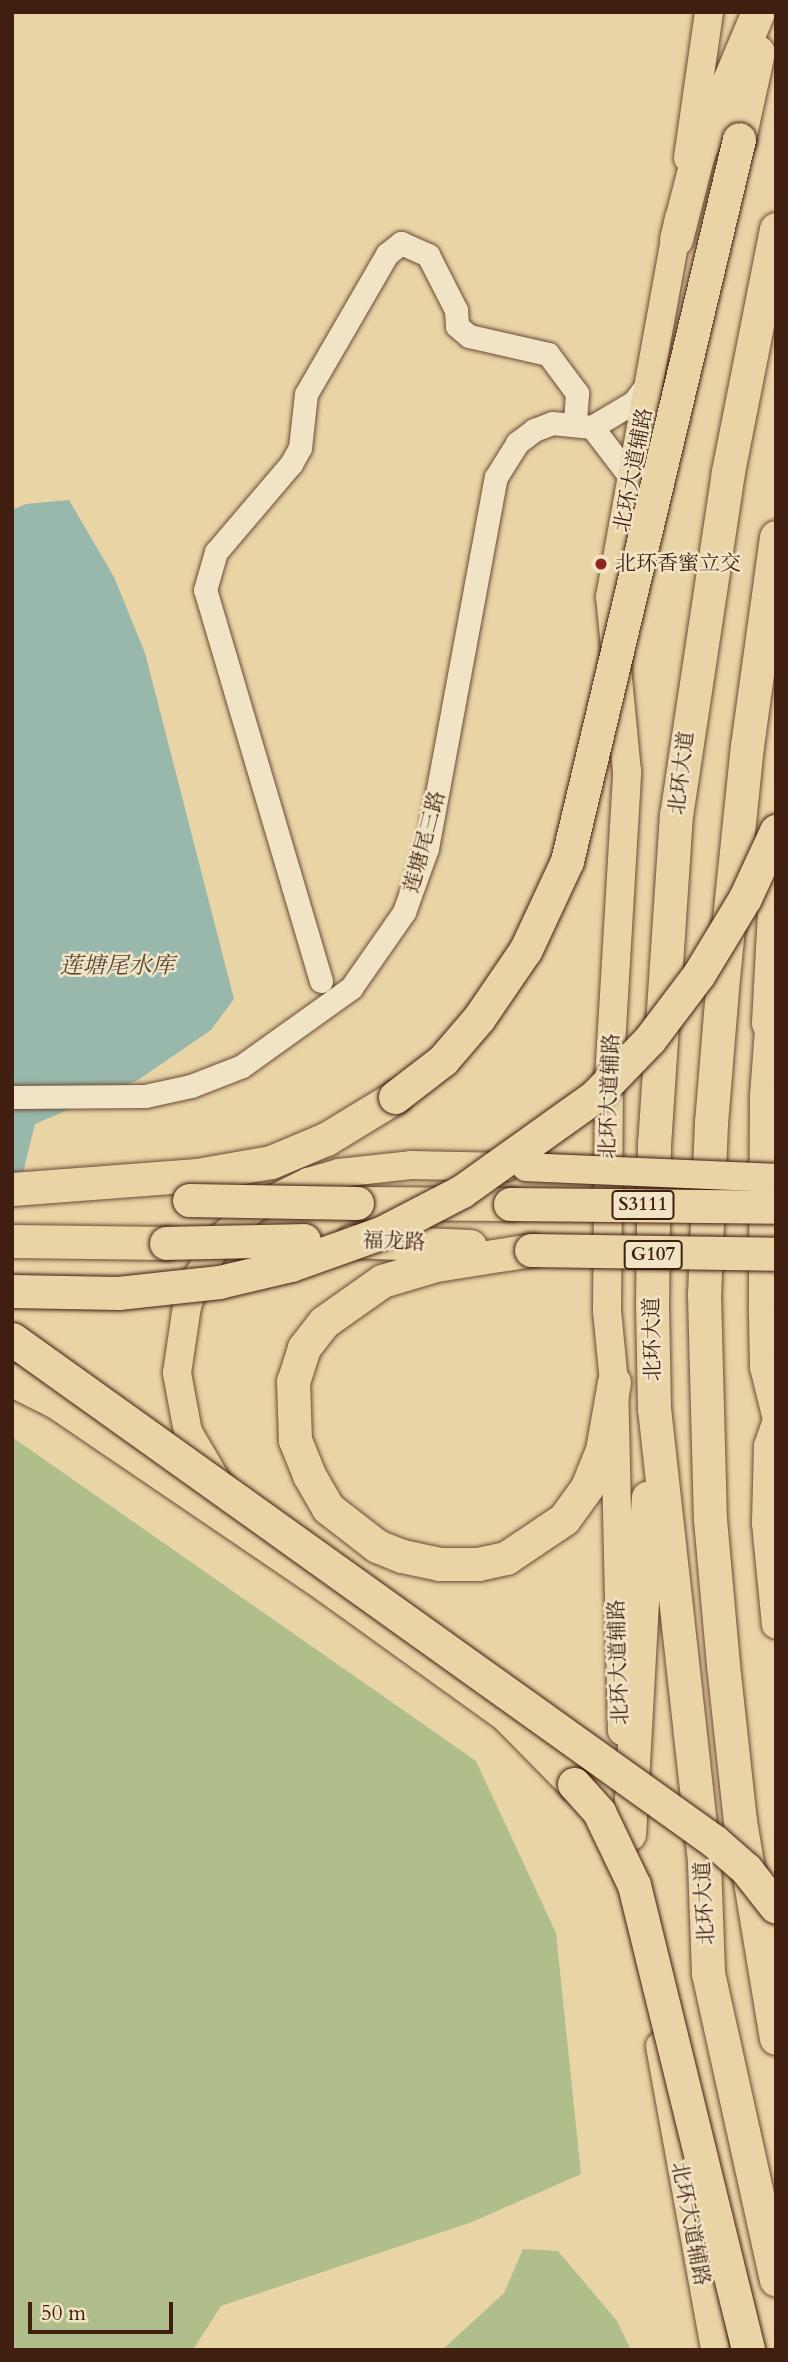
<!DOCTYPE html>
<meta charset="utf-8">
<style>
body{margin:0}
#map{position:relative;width:788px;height:2362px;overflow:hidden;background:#e9d4a6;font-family:Cardo,"Noto Serif SC",serif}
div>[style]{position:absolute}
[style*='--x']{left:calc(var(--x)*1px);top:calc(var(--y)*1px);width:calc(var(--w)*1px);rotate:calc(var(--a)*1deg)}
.green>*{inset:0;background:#b0be8c}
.water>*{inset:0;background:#97b8ab}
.roads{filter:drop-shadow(0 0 2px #6a4c36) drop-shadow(0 0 2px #6a4c36)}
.minor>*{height:23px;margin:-11.5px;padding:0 11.5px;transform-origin:11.5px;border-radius:11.5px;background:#f1e3c5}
.major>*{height:28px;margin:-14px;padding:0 14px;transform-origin:14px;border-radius:14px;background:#e9d4a6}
.highway>*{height:33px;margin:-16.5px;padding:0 16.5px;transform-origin:16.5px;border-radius:16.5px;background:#e9d4a6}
.bridges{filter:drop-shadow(0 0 2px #401f10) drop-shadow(0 0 2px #401f10)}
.major-bridge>*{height:28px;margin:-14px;padding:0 14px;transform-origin:14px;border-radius:14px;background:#e9d4a6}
.highway-bridge>*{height:33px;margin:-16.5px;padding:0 16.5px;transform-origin:16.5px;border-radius:16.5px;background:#e9d4a6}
.dots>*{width:19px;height:19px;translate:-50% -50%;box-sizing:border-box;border:4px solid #f1e3c5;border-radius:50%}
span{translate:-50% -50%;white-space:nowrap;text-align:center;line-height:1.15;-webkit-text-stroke:5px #f1e3c5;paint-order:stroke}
.shield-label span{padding:2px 5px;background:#f1e3c5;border:2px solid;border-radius:5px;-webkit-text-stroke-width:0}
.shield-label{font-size:19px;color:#401f10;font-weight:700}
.street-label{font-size:21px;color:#401f10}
.poi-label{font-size:21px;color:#401f10}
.left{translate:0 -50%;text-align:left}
.water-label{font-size:23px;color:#564537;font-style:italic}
.frame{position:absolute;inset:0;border:14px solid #401f10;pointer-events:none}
.scale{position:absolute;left:28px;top:2302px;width:145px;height:32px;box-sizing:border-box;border:4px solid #401f10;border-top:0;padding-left:9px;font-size:21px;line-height:24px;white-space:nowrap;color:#401f10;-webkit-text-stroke:5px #f1e3c5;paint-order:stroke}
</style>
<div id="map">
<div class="green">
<div style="clip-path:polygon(12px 1437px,476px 1761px,556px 1933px,581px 2174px,472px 2222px,221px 2306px,193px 2350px,12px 2350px)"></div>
<div style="clip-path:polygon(523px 2249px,558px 2251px,617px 2321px,631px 2350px,442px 2350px,504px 2293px)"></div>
</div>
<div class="water">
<div style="clip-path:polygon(69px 500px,114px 577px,145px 653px,234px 999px,211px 1030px,138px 1080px,35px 1124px,12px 1218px,12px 510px,26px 504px)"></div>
</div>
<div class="roads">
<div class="minor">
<div style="--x:592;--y:427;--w:49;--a:-30.8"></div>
<div style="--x:634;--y:402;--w:25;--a:-53"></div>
<div style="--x:592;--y:427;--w:64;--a:52.6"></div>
<div style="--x:321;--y:981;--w:408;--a:-106.5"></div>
<div style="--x:205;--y:590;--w:40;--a:-74"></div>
<div style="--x:216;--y:552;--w:116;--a:-49.6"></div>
<div style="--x:291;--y:464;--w:18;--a:-61"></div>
<div style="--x:300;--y:448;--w:54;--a:-83.7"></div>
<div style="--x:306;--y:394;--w:162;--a:-59.9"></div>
<div style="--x:387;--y:254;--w:18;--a:-38"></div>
<div style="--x:401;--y:243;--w:30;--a:24"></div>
<div style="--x:428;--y:255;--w:62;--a:63"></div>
<div style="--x:456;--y:310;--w:16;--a:86"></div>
<div style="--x:457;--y:326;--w:16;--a:40"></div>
<div style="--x:469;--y:336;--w:81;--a:12.8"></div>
<div style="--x:548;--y:354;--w:49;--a:53.4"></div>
<div style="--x:577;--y:393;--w:32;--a:94"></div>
<div style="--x:12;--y:1097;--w:133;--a:-0.4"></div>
<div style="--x:145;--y:1096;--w:47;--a:-12.3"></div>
<div style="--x:191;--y:1086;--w:55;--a:-21.4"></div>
<div style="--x:242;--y:1066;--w:134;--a:-35.6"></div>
<div style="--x:351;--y:988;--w:93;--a:-55.1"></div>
<div style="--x:404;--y:912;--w:68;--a:-70.2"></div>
<div style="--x:427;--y:848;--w:377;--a:-79.5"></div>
<div style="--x:496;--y:477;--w:40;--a:-58"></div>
<div style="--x:517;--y:443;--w:21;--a:-37"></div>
<div style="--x:534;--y:430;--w:19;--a:-21"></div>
<div style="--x:552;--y:423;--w:40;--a:5.7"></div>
</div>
<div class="major">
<div style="--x:688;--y:158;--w:148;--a:-81.8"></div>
<div style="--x:771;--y:1003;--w:93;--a:94.3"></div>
<div style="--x:764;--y:1096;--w:219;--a:90.3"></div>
<div style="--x:763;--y:1315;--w:52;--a:88.9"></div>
<div style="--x:764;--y:1367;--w:49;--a:76"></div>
<div style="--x:776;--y:1423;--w:24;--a:109"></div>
<div style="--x:768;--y:1446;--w:77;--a:91.5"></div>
<div style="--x:766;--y:1523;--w:102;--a:84.4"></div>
<div style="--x:218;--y:1483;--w:59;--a:-120.5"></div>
<div style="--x:188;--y:1432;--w:60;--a:-100.6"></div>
<div style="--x:177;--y:1373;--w:68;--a:-81.5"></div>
<div style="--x:187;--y:1306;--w:32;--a:-70"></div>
<div style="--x:198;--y:1276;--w:46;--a:-58.4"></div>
<div style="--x:222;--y:1237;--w:42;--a:-42.1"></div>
<div style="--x:253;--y:1209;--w:61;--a:-26.1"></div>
<div style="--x:308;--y:1182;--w:32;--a:-16"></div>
<div style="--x:339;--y:1173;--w:72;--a:-6.3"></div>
<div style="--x:411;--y:1165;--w:95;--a:1.2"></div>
<div style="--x:622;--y:1731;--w:349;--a:-91.3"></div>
<div style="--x:614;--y:1382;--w:71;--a:-95.6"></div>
<div style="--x:607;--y:1311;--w:232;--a:-89.5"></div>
<div style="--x:609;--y:1079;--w:308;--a:-86.6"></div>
<div style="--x:627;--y:772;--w:176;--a:-95.5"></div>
<div style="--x:610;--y:597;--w:384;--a:-79.7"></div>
<div style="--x:660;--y:2046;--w:309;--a:79.7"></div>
</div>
<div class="highway">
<div style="--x:739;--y:139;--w:89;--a:-77.7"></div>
<div style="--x:776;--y:229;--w:248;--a:101.2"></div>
<div style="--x:728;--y:472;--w:346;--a:98.6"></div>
<div style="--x:676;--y:814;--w:330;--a:93.8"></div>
<div style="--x:654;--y:1143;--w:162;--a:90.7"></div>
<div style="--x:652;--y:1305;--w:103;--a:88.9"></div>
<div style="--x:654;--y:1408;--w:458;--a:83.7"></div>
<div style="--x:704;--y:1863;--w:110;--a:87.9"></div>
<div style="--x:708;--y:1973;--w:314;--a:77.5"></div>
<div style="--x:676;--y:239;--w:88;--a:-75.5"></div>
<div style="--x:698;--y:154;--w:154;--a:-67.1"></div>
<div style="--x:776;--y:537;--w:210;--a:97.9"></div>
<div style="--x:747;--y:745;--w:233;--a:95.9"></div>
<div style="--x:723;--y:977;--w:145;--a:94.7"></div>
<div style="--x:711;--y:1122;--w:172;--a:92.3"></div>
<div style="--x:704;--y:1294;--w:225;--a:88.5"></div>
<div style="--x:710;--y:1519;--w:147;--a:84.9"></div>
<div style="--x:723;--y:1665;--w:157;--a:83.8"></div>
<div style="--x:740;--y:1821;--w:220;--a:80.6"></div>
<div style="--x:768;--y:1023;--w:149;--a:-86.9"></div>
<div style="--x:12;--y:1189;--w:186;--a:-4.3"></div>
<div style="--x:197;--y:1175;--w:75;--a:-10"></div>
<div style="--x:271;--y:1162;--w:60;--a:-22.7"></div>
<div style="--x:326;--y:1139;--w:81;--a:-31.3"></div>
<div style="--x:357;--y:1203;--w:153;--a:0.4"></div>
<div style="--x:12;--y:1241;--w:154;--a:0.7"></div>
<div style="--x:352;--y:1241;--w:118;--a:2.4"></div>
<div style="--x:531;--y:1250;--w:96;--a:171"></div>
<div style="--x:436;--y:1265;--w:56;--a:163.5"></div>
<div style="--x:382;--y:1281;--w:71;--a:144.7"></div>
<div style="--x:324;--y:1322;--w:33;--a:128"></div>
<div style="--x:304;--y:1348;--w:35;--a:108"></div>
<div style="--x:293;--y:1381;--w:59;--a:88.1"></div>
<div style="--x:295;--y:1440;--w:38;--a:68"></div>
<div style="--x:309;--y:1475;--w:38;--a:60"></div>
<div style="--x:328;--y:1508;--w:62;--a:37.8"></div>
<div style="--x:377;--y:1546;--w:27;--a:22"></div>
<div style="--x:402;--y:1556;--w:38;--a:12"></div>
<div style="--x:439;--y:1564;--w:39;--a:0"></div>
<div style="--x:478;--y:1564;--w:29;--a:-12"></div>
<div style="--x:506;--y:1558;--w:70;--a:-33.9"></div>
<div style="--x:564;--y:1519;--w:39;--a:-54"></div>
<div style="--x:587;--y:1487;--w:40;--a:-68"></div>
<div style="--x:602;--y:1450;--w:69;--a:-80"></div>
<div style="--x:12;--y:1380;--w:49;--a:26.6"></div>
<div style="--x:56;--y:1402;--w:329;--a:34.2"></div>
<div style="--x:328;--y:1587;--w:219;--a:35.7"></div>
<div style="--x:506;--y:1715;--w:97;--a:45.4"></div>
<div style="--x:629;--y:1834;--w:337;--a:-86.8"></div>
</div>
</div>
<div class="bridges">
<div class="major-bridge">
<div style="--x:526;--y:1167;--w:250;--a:2.5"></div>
</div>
<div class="highway-bridge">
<div style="--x:395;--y:1097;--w:61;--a:-37.6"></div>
<div style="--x:443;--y:1060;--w:55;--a:-49.4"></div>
<div style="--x:479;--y:1018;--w:83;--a:-55.7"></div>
<div style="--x:526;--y:949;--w:97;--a:-65"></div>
<div style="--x:567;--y:861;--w:742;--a:-76.6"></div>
<div style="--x:189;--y:1200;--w:168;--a:1"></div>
<div style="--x:510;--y:1204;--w:266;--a:0.6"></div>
<div style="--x:166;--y:1243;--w:138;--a:-1.2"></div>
<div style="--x:531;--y:1250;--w:245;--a:0.9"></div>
<div style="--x:12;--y:1291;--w:106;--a:1.1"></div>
<div style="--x:118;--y:1293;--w:102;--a:-6.2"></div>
<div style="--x:219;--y:1282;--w:74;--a:-13.3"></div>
<div style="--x:291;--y:1265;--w:96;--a:-19.6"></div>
<div style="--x:381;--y:1233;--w:91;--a:-27.4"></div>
<div style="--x:462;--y:1191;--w:163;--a:-35.5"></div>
<div style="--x:595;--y:1096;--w:79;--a:-46"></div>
<div style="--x:650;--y:1039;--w:81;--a:-53"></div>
<div style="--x:699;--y:974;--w:89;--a:-58.8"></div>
<div style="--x:745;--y:898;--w:74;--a:-65.2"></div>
<div style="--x:12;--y:1339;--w:863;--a:35.57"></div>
<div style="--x:714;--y:1841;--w:43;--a:41.2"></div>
<div style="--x:746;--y:1869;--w:48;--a:51.7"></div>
<div style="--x:574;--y:1784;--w:38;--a:48"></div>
<div style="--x:599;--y:1812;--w:81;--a:64.4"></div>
<div style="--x:634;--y:1885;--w:479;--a:76.2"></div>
</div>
</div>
<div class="dots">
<div style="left:601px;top:564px;background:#8f2418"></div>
</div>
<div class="shield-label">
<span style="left:643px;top:1205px">S3111</span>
<span style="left:653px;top:1255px">G107</span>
</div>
<div class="street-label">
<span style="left:634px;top:470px;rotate:-79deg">北环大道辅路</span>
<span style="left:682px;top:773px;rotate:-83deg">北环大道</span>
<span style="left:425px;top:842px;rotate:-75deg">莲塘尾三路</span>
<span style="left:610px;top:1096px;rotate:-88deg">北环大道辅路</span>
<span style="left:394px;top:1242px;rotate:2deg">福龙路</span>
<span style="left:653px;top:1339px;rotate:-91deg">北环大道</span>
<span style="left:619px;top:1662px;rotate:-92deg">北环大道辅路</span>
<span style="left:705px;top:1903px;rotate:-93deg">北环大道</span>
<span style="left:690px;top:2224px;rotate:79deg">北环大道辅路</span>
</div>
<div class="poi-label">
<span class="left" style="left:615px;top:564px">北环香蜜立交</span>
</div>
<div class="water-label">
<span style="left:117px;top:966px">莲塘尾水库</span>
</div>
<div class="frame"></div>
<div class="scale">50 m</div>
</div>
